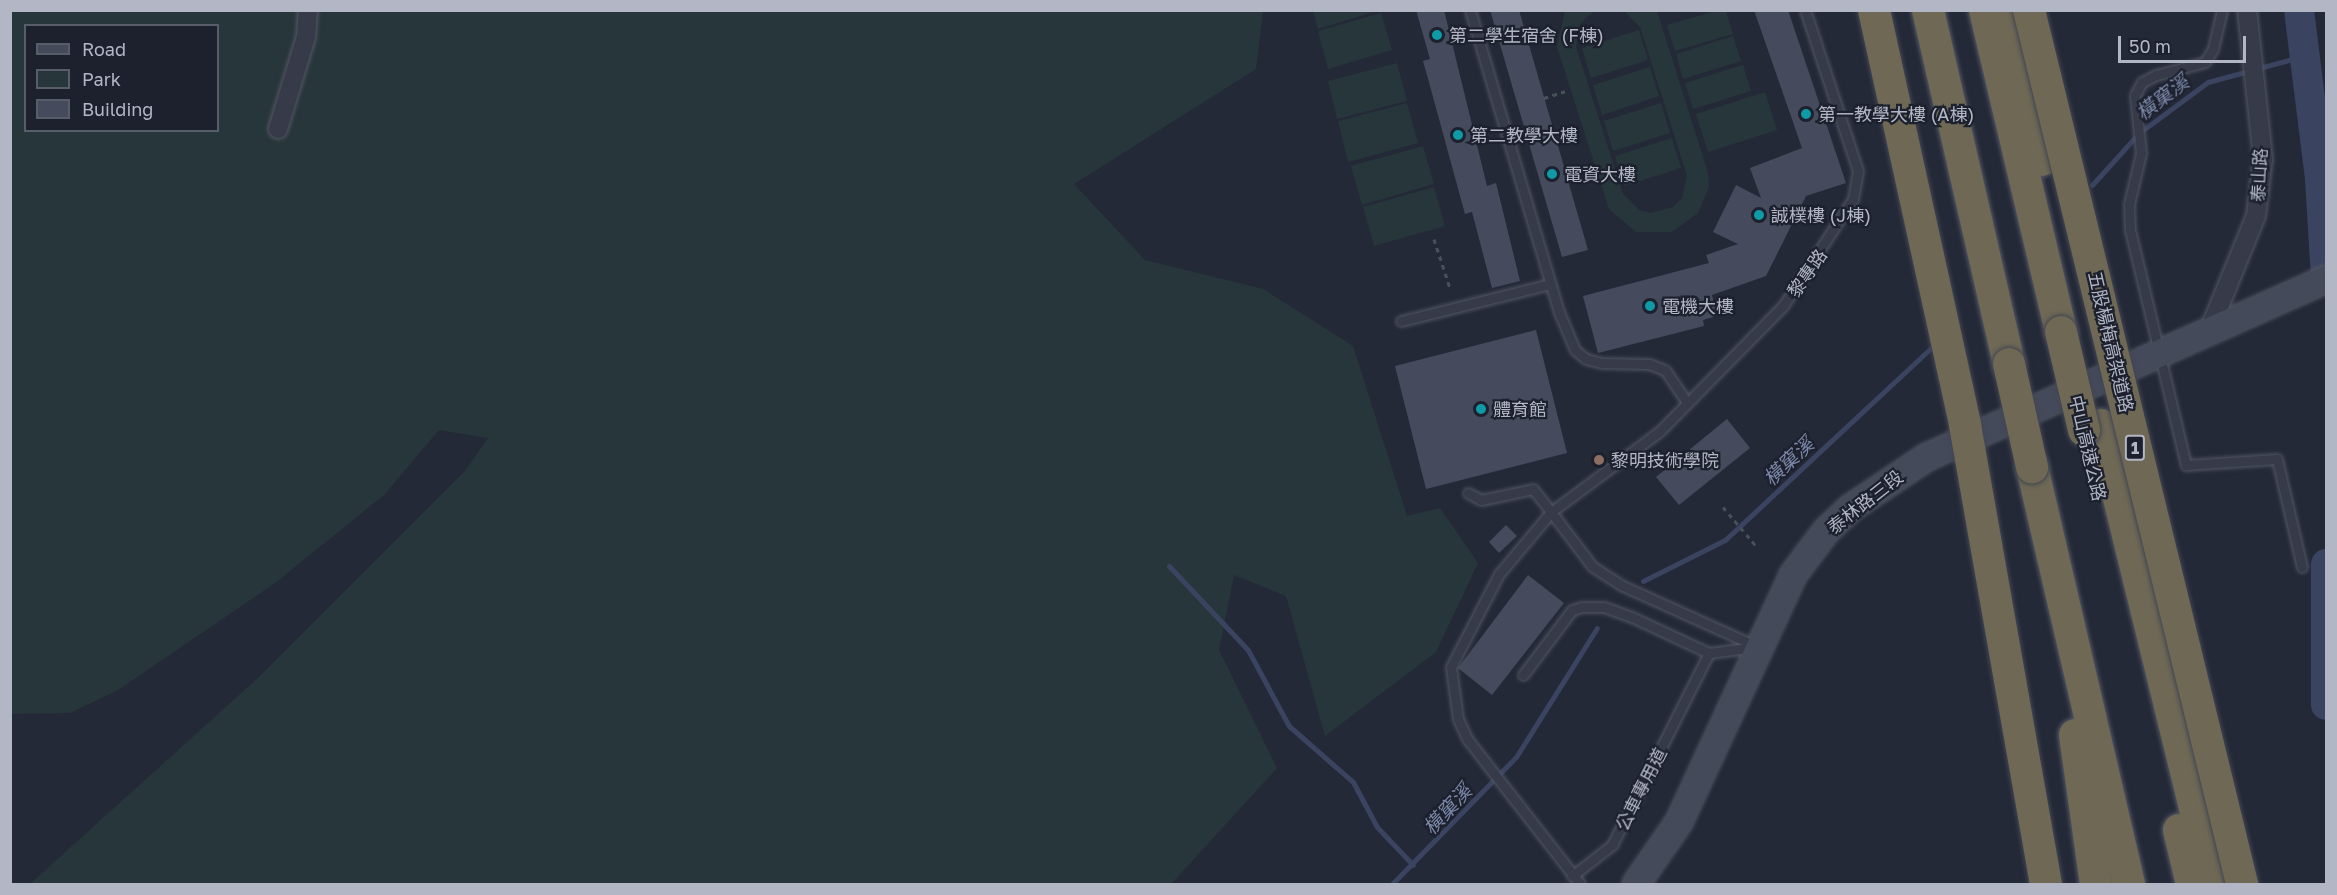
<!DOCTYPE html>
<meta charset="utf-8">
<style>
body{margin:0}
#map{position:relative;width:2337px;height:895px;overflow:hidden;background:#242938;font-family:"Golos Text","Noto Sans TC",sans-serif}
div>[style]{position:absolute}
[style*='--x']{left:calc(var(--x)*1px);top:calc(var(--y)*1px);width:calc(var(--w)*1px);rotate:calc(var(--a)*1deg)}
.green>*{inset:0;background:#27363a}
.stream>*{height:5px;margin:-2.5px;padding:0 2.5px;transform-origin:2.5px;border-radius:2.5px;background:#3a4460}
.river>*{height:30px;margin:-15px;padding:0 15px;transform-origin:15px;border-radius:15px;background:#3a4460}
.building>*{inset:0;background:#454b5d}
.path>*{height:3px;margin-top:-1.5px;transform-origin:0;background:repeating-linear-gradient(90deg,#455358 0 4.5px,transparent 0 9px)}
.roads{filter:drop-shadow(0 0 2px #525663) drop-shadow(0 0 2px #525663)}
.service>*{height:9px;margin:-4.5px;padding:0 4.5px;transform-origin:4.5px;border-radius:4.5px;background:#373b49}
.minor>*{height:18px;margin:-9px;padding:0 9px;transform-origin:9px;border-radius:9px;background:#373b49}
.secondary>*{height:26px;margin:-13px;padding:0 13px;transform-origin:13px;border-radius:13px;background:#454a5b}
.motorway>*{height:32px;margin:-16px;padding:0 16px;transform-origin:16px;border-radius:16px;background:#6e6855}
.bridges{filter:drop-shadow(0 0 2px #424653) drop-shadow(0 0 2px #424653)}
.motorway-bridge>*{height:32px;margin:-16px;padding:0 16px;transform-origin:16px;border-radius:16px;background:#6e6855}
.dots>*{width:16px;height:16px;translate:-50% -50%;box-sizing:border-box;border:3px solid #1c212d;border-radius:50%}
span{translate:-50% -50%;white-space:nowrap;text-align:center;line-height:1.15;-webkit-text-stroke:4.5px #1c212d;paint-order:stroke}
.shield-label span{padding:2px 4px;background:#1c212d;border:2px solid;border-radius:4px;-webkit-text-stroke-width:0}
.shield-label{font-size:16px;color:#b2b6c5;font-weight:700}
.poi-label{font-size:18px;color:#b2b6c5}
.left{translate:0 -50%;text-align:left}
.street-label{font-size:18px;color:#b2b6c5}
.water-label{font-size:20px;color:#7c88aa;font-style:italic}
.frame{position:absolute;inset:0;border:12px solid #b2b6c5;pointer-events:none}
.legend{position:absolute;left:24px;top:24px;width:195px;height:108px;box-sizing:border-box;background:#1c212d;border:2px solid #585d6a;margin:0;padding:8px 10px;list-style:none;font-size:18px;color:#b2b6c5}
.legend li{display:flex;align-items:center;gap:12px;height:30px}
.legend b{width:30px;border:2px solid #585d6a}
.scale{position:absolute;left:2118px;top:36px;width:128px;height:27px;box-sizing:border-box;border:3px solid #b2b6c5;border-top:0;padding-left:8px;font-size:18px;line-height:21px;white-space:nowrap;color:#b2b6c5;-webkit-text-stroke:4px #1c212d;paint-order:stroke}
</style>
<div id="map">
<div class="green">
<div style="clip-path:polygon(1380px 10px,1318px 29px,1313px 11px,1313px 10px)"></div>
<div style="clip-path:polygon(evenodd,10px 11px,1263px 11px,1256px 69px,1074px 184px,1145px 260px,1263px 289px,1353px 346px,1407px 516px,1440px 508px,1478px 563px,1436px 652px,1325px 736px,1286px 596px,1234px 575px,1219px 650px,1277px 768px,1171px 884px,30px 884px,259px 677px,465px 471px,488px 438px,439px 430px,384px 495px,275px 583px,118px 690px,70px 713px,11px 714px,10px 11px,26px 26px,218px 26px,218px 130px,26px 130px,26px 26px)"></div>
<div style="clip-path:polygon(1565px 11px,1594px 11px,1580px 24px,1576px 47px,1623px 194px,1639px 210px,1651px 213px,1673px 207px,1682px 198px,1687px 176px,1640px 27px,1624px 11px,1657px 11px,1708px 173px,1709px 187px,1698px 213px,1672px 232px,1636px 232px,1609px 209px,1557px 47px)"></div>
<div style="clip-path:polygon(1716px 11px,1726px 11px,1733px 34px,1675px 51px,1667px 25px)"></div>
<div style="clip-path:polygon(1381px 13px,1392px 50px,1328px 69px,1318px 31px)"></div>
<div style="clip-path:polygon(1639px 30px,1648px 60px,1591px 78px,1582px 48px)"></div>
<div style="clip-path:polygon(1733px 36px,1741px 61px,1683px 79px,1676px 54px)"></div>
<div style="clip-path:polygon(1397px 63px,1407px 101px,1337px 119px,1328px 81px)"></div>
<div style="clip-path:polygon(1743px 65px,1751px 91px,1693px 109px,1685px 83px)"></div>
<div style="clip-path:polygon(1650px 67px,1659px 96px,1602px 115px,1593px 85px)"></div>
<div style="clip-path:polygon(1765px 92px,1777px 130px,1708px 152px,1696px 114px)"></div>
<div style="clip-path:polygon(1407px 103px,1418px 143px,1348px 162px,1338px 121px)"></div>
<div style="clip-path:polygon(1661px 103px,1670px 133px,1613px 151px,1604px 121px)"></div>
<div style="clip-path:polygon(1672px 138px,1681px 168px,1624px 186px,1615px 156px)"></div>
<div style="clip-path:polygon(1423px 146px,1434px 184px,1362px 205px,1351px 166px)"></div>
<div style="clip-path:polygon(1434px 187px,1445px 226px,1374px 246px,1363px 207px)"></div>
</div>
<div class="stream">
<div style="--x:2092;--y:185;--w:70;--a:-47.9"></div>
<div style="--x:2139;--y:133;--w:86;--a:-36.5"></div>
<div style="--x:2208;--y:82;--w:99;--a:-15.2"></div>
<div style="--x:1169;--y:566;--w:115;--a:46.8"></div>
<div style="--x:1248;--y:650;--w:86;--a:61.7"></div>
<div style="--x:1289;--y:726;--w:85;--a:41.2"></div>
<div style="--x:1353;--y:782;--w:51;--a:61.9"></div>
<div style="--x:1377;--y:827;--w:52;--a:46.5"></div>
<div style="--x:1643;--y:581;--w:92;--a:-26.6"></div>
<div style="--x:1725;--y:540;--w:287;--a:-43"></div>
<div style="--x:2324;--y:609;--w:2;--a:27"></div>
<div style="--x:1392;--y:884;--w:177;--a:-45.7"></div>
<div style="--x:1516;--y:757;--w:152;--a:-57.9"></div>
</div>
<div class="river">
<div style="--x:2299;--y:10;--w:169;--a:82.9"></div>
<div style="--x:2320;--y:178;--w:101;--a:86.6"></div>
<div style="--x:2326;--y:564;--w:141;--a:90"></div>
</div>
<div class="building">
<div style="clip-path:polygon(1416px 10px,1444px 10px,1487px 186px,1496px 183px,1520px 281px,1492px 288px,1472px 212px,1465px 214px,1430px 86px,1423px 61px,1430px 59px)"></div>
<div style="clip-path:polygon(1490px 10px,1519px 10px,1588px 250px,1562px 257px)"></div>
<div style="clip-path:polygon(1754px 10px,1788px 10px,1846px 183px,1806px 196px,1766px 276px,1712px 295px,1717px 316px,1703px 320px,1704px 326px,1598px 353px,1583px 296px,1709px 263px,1706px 255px,1738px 244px,1713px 232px,1736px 185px,1761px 198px,1750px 168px,1802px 148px)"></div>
<div style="clip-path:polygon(1536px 330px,1567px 453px,1426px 489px,1395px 366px)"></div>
<div style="clip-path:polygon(1727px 419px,1750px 448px,1679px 505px,1656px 477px)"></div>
<div style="clip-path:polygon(1506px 525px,1517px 536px,1499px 553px,1489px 542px)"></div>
<div style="clip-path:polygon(1528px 575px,1564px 603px,1492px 695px,1458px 668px)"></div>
</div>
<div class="path">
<div style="--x:1544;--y:98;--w:22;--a:-18"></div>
<div style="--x:1434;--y:239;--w:52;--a:71.9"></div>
<div style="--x:1723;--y:507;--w:52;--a:49.6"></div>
</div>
<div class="roads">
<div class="service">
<div style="--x:1470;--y:10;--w:315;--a:73.6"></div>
<div style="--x:1559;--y:312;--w:41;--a:67.2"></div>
<div style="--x:1575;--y:350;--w:14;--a:39"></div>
<div style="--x:1586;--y:359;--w:16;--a:14"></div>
<div style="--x:1602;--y:363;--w:47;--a:1.2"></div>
<div style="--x:1649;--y:364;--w:17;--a:21"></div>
<div style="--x:1665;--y:370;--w:36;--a:56"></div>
<div style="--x:2222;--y:10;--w:40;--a:103"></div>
<div style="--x:2213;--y:49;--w:15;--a:122"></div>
<div style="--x:2205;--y:62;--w:51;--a:165.1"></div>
<div style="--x:2156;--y:75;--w:16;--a:153"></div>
<div style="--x:2142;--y:82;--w:15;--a:118"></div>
<div style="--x:2135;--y:95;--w:58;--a:84.1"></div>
<div style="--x:2141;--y:153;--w:52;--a:103.2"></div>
<div style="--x:2129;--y:204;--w:26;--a:88"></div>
<div style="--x:2130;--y:230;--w:242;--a:76.6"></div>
<div style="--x:2186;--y:465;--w:91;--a:-3.8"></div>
<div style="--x:2277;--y:459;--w:111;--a:77"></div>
<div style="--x:1401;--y:321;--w:154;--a:-13.9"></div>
<div style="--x:1468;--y:493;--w:15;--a:28"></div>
<div style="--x:1481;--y:500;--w:53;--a:-11.9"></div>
<div style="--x:1533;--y:489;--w:29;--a:52"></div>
<div style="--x:1551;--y:512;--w:81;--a:130"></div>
<div style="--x:1499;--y:574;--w:105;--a:117.3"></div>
<div style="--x:1451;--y:667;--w:52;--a:82.3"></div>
<div style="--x:1458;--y:719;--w:23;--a:65"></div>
<div style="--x:1468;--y:740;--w:182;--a:52.1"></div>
<div style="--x:1758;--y:647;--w:150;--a:-155.7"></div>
<div style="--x:1621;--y:585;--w:35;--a:-147"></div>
<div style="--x:1592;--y:566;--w:68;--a:-127.2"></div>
<div style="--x:1551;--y:512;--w:136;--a:-36.6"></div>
<div style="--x:1660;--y:431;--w:175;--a:-45.5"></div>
<div style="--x:1783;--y:306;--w:128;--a:-56.8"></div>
<div style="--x:1853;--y:199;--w:28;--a:-80"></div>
<div style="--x:1858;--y:171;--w:169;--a:-108.2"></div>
<div style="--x:1523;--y:675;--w:81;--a:-53"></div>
<div style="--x:1572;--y:610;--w:10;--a:-17"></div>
<div style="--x:1582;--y:607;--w:22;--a:0"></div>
<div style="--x:1604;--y:607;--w:30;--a:20"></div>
<div style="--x:1632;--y:617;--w:85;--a:25.1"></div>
<div style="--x:1709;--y:653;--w:47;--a:-7.3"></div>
<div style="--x:1572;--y:876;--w:51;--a:-37.8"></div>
<div style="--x:1612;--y:845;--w:215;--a:-63.2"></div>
</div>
<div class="minor">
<div style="--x:278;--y:129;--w:96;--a:-73.1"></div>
<div style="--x:306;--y:37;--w:27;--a:-86"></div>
<div style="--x:2209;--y:331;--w:124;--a:-67.8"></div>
<div style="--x:2256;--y:216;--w:57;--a:-83"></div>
<div style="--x:2263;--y:159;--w:150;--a:-96.1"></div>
</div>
<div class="secondary">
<div style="--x:1636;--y:884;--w:75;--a:-55.3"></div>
<div style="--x:1679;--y:822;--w:272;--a:-65.2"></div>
<div style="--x:1793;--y:575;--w:55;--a:-53.1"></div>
<div style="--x:1826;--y:531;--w:35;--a:-43"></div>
<div style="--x:1852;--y:507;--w:90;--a:-33.7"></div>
<div style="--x:1927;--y:457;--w:437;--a:-24"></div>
</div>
<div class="motorway">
<div style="--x:1928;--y:10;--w:363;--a:77.1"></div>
<div style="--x:1985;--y:10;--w:331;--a:76.7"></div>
<div style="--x:2011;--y:10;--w:153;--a:78.3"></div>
<div style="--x:2101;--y:425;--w:473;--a:76.2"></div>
<div style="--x:2032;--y:467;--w:428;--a:76.9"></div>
<div style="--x:2075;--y:735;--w:150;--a:82"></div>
<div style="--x:2179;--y:830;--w:56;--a:76.5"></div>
</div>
</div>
<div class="bridges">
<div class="motorway-bridge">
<div style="--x:1874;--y:10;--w:425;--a:77.6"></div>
<div style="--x:1965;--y:425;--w:466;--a:80"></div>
<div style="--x:2029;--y:10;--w:900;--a:76.3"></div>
<div style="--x:2061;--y:332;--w:101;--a:76.8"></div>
<div style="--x:2009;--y:364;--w:106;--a:77.4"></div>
</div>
</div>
<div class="dots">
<div style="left:1437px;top:35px;background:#0f9aa8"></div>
<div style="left:1806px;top:114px;background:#0f9aa8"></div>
<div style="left:1458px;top:135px;background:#0f9aa8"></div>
<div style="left:1552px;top:174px;background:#0f9aa8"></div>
<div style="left:1759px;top:215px;background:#0f9aa8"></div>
<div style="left:1650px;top:306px;background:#0f9aa8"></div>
<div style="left:1481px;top:409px;background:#0f9aa8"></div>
<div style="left:1599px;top:460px;background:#8d6e63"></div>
</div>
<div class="shield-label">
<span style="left:2135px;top:448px">1</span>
</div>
<div class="poi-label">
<span class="left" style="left:1449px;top:35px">第二學生宿舍 (F棟)</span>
<span class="left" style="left:1818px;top:114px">第一教學大樓 (A棟)</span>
<span class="left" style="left:1470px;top:135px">第二教學大樓</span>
<span class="left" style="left:1564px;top:174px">電資大樓</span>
<span class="left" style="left:1771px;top:215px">誠樸樓 (J棟)</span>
<span class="left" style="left:1662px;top:306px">電機大樓</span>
<span class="left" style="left:1493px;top:409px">體育館</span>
<span class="left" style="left:1611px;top:460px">黎明技術學院</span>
</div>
<div class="street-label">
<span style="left:2259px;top:175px;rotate:-87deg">泰山路</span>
<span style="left:1807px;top:273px;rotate:-55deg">黎專路</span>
<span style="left:2111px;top:342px;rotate:77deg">五股楊梅高架道路</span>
<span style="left:2088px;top:448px;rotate:77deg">中山高速公路</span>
<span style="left:1865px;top:502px;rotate:-38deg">泰林路三段</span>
<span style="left:1641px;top:789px;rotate:-63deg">公車專用道</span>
</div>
<div class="water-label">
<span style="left:2162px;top:97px;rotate:-37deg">橫窠溪</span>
<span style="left:1788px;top:461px;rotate:-43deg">橫窠溪</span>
<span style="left:1447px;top:809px;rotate:-47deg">橫窠溪</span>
</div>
<div class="frame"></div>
<ul class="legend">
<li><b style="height:8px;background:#454a5b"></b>Road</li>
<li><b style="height:16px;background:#27363a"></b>Park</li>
<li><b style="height:16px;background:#454b5d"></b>Building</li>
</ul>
<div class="scale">50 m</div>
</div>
